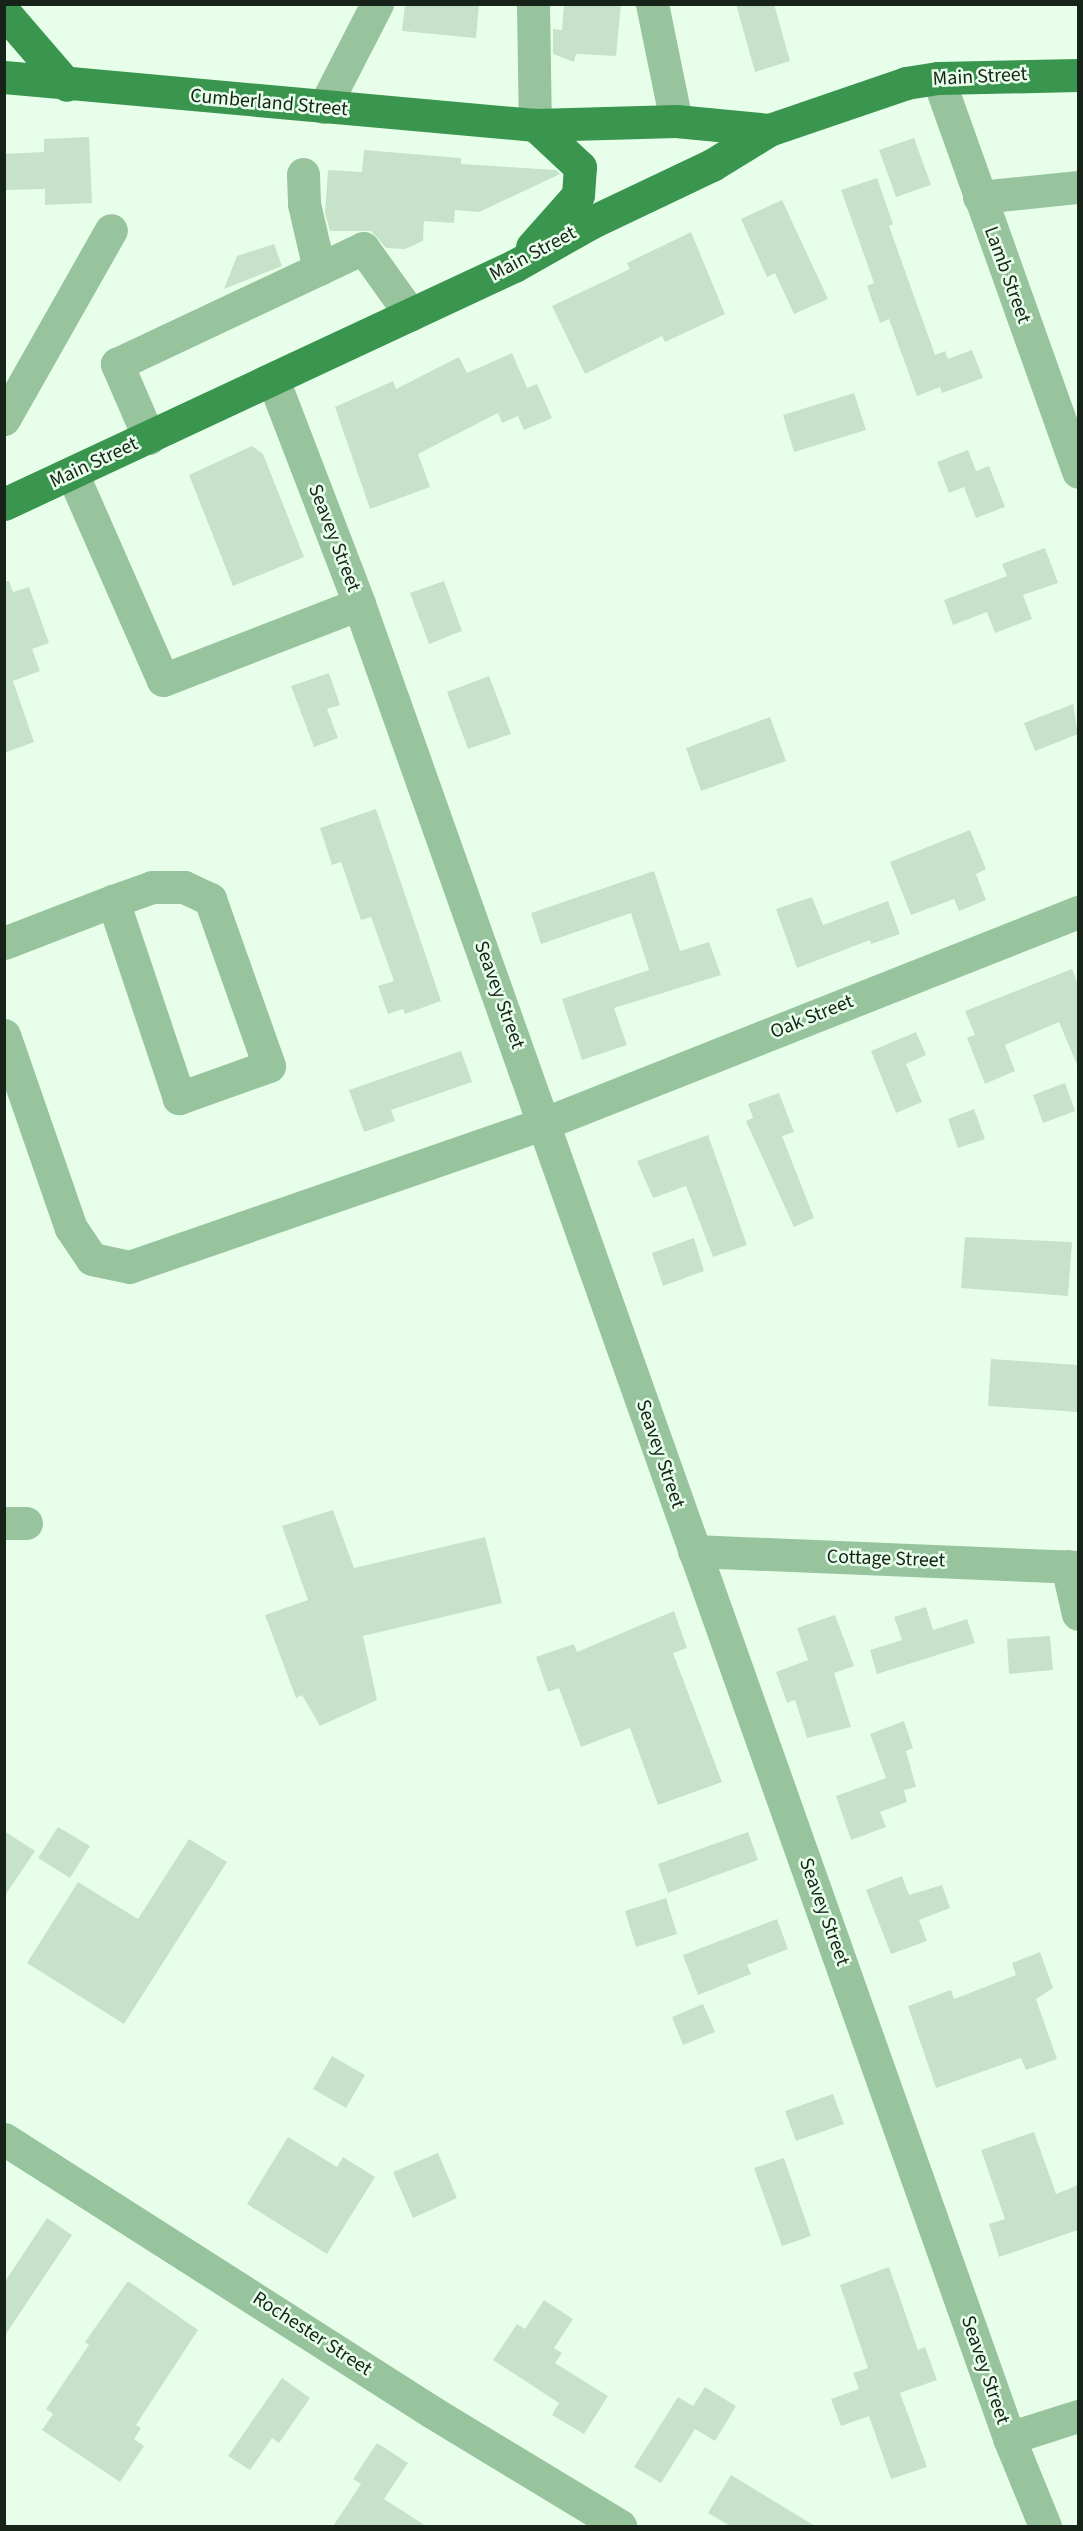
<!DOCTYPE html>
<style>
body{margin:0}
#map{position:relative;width:1083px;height:2531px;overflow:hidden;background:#e7ffea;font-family:"Source Sans 3",sans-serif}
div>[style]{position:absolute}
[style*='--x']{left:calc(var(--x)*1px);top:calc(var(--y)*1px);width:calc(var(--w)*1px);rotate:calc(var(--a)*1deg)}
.building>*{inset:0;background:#c6e3c9}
.minor>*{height:33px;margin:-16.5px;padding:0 16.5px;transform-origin:16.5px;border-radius:16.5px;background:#97c39d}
.major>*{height:33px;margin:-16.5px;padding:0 16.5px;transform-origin:16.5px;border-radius:16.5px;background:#3a954f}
span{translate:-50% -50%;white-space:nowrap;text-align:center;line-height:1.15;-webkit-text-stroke:5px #e7ffea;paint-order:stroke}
.street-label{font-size:20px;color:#172219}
.frame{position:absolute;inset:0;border:6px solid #172219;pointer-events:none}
</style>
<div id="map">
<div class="building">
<div style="clip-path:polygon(405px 4px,479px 4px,476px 38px,402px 31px)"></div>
<div style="clip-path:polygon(564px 4px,621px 4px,616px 56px,576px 54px,574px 62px,553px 54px,553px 29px,562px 30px)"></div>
<div style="clip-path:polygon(736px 4px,774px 4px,790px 61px,755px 72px)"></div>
<div style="clip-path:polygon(89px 137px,92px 203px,45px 205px,45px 189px,4px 190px,4px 154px,44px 152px,44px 139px)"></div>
<div style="clip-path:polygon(914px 138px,931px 185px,896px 197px,879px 150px)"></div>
<div style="clip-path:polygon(364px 150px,461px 158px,461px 164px,556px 170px,560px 174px,479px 212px,455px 210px,454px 223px,424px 221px,423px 241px,405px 249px,386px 248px,371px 231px,330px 231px,325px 213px,328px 170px,362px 172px)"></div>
<div style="clip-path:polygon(877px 178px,893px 224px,889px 226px,935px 355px,945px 351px,948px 359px,972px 350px,983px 378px,942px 393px,940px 387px,917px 396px,889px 319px,880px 323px,867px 286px,874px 283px,841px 190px)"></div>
<div style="clip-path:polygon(782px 200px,828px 299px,794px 314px,775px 273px,767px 277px,741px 219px)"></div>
<div style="clip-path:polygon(691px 232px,725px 314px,665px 342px,662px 336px,585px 374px,552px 306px,630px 269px,627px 263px)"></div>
<div style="clip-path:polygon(274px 244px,282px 266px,224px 289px,237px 256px)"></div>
<div style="clip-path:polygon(512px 353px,527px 388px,537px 384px,552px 418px,524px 430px,518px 416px,502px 423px,498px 413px,418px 454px,430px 487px,370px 509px,335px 407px,393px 381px,396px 389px,459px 357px,467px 373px)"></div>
<div style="clip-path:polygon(854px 393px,866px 430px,794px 452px,783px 415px)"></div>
<div style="clip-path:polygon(252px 446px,263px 454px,304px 557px,233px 586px,189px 475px)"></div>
<div style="clip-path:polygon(968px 450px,976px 471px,989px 466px,1005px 507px,976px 518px,964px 487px,949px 493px,937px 462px)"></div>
<div style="clip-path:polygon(1045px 548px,1058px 583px,1023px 595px,1032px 619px,995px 633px,987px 612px,953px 625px,944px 600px,1007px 576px,1002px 564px)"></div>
<div style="clip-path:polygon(4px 581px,9px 581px,13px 592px,29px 587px,49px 643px,32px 649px,40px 671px,13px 681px,34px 742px,4px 753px)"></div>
<div style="clip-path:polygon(444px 581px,462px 631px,429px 644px,410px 593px)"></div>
<div style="clip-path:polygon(329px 673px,340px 705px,327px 709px,338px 738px,314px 747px,291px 686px)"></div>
<div style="clip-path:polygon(489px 676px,511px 734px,468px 749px,447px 692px)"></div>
<div style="clip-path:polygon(1073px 704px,1078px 734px,1035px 751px,1024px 723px)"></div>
<div style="clip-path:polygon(770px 717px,786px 761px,701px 791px,686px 748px)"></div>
<div style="clip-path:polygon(376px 809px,441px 1001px,405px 1014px,403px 1009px,388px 1014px,378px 986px,394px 981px,371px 917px,361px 920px,341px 862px,332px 865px,320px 828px)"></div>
<div style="clip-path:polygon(970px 830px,986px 869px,976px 874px,986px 900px,959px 911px,954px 899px,911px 915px,890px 862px)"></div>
<div style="clip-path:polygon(654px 871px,680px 951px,709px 942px,721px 975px,614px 1008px,627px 1045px,582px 1060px,562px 999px,649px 970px,631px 913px,541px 944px,531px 913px)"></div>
<div style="clip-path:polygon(812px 897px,823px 925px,888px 901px,900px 934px,871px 944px,870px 940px,797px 968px,776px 909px)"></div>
<div style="clip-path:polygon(1072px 969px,1078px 984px,1078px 1067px,1059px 1022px,1005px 1045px,1015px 1071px,985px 1084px,967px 1038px,975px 1035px,965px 1011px)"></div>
<div style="clip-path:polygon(916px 1032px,926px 1055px,906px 1064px,922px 1102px,896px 1113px,871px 1051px)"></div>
<div style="clip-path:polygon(461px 1051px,472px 1082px,391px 1110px,395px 1121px,364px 1132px,349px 1090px)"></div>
<div style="clip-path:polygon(1065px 1083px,1075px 1111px,1043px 1123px,1033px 1095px)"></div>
<div style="clip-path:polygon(779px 1093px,794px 1132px,782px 1136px,814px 1218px,794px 1227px,746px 1121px,753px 1118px,748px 1104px)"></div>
<div style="clip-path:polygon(974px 1109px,985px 1139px,958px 1148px,948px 1119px)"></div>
<div style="clip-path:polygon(708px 1135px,747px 1245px,713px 1257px,686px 1186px,653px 1198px,637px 1161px)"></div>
<div style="clip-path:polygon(965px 1237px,1072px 1242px,1068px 1296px,961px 1288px)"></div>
<div style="clip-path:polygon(694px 1238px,704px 1271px,663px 1286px,652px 1253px)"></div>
<div style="clip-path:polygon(991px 1359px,1078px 1365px,1078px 1412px,988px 1406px)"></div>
<div style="clip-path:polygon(333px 1510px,354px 1568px,485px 1537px,502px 1603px,363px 1636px,377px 1700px,320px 1726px,302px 1695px,296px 1698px,265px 1615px,308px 1600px,282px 1526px)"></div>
<div style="clip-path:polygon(926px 1607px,933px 1630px,967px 1619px,975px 1643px,877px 1674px,870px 1650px,902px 1640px,894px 1617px)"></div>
<div style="clip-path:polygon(674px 1611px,687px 1648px,673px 1653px,722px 1782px,658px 1805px,630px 1728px,581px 1747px,559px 1688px,548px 1692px,536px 1657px,574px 1644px,577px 1652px)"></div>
<div style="clip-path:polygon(835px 1615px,854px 1666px,834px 1673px,851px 1727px,807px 1738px,795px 1700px,787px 1703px,776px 1672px,808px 1660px,797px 1628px)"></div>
<div style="clip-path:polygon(1050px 1636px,1053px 1670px,1009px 1674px,1007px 1639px)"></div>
<div style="clip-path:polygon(904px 1721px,913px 1748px,906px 1751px,916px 1787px,904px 1790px,907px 1802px,880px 1812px,886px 1827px,851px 1840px,836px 1796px,886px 1778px,870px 1734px)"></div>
<div style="clip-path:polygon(58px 1827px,90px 1846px,70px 1878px,38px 1858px)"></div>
<div style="clip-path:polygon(4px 1831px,35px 1851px,4px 1897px)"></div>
<div style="clip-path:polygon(748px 1832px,758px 1860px,668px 1893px,658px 1864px)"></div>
<div style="clip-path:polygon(189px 1839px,227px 1862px,124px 2024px,27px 1963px,78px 1882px,138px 1919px)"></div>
<div style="clip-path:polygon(902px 1876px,909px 1895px,942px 1885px,950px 1908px,919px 1920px,927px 1941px,891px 1954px,866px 1890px)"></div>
<div style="clip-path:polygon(666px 1898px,677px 1934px,636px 1947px,625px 1911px)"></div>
<div style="clip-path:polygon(777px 1919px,788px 1949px,747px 1965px,751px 1974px,698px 1995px,683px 1955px)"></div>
<div style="clip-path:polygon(1040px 1952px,1053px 1988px,1036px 1999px,1057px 2059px,1026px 2070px,1021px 2058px,936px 2088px,908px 2006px,951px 1990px,954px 1999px,1016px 1975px,1012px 1963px)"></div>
<div style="clip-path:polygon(703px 2004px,715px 2032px,683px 2045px,672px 2017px)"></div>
<div style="clip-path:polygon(332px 2056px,365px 2075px,346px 2108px,313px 2089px)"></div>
<div style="clip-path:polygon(833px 2094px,844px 2124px,796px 2141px,785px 2111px)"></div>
<div style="clip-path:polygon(1034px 2132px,1056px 2194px,1078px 2185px,1078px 2230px,999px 2257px,989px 2224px,1005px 2219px,981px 2150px)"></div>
<div style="clip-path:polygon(288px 2137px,337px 2167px,343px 2157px,375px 2177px,327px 2254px,247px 2204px)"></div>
<div style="clip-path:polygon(438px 2153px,457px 2198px,413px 2218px,393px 2172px)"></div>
<div style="clip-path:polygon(784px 2158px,811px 2236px,782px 2246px,754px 2168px)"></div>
<div style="clip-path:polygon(47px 2218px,72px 2235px,4px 2337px,4px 2283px)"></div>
<div style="clip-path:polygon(889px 2267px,918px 2350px,925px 2347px,937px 2380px,900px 2393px,927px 2467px,891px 2479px,869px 2416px,841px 2426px,831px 2399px,859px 2389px,853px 2373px,868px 2368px,840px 2285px)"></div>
<div style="clip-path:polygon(128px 2281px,198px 2330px,136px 2425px,141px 2428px,134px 2439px,144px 2446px,120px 2482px,42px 2430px,53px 2414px,46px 2409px,89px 2345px,85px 2342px)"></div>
<div style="clip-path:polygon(544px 2300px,573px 2319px,554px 2348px,562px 2353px,555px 2363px,608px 2396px,584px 2434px,552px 2415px,559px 2403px,493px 2360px,517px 2324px,525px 2329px)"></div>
<div style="clip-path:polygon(282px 2378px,310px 2398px,279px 2443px,272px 2438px,250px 2470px,228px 2456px)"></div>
<div style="clip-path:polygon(705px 2387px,736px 2406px,715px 2441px,695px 2429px,661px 2483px,634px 2467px,678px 2397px,693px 2406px)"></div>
<div style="clip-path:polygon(377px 2443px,408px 2463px,384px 2499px,426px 2526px,333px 2526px,361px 2484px,353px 2479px)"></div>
<div style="clip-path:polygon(731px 2475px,815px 2526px,730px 2526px,708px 2513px)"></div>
</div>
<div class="minor">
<div style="--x:533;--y:4;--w:121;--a:89.1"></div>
<div style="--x:652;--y:4;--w:119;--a:78.4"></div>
<div style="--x:938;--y:78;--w:418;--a:70.4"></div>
<div style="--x:324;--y:107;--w:116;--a:-62.8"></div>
<div style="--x:303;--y:174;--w:30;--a:88"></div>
<div style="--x:304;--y:204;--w:67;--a:77"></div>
<div style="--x:979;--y:197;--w:100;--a:-5.8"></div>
<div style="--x:274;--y:382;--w:238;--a:69"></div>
<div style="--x:359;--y:604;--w:1946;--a:70.48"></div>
<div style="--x:1009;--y:2438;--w:95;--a:67.8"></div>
<div style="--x:4;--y:419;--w:217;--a:-60.5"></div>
<div style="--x:149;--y:438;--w:81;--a:-113.4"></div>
<div style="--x:117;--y:364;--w:272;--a:-25.2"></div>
<div style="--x:363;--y:248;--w:82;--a:54.4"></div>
<div style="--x:72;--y:473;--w:226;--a:66.3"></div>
<div style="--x:163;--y:680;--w:210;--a:-21.2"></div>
<div style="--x:4;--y:943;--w:117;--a:-21.1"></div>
<div style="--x:113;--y:901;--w:41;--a:-19.7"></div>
<div style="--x:152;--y:887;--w:32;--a:0"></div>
<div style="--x:184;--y:887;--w:29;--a:25"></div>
<div style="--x:210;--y:899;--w:177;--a:70.5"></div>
<div style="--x:269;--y:1066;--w:96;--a:160.4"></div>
<div style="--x:179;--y:1098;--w:208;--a:-108.5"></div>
<div style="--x:4;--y:1035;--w:204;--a:70.9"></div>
<div style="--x:71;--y:1228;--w:37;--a:56"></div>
<div style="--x:92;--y:1259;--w:38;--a:12"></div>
<div style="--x:129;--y:1267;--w:440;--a:-19.1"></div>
<div style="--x:545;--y:1123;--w:573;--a:-21.6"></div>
<div style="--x:4;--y:1523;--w:22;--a:0"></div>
<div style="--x:694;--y:1551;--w:384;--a:2.4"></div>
<div style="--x:1067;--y:1566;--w:49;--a:77.1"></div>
<div style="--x:4;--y:2139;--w:508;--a:32.53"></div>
<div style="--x:432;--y:2412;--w:220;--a:31.2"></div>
<div style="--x:1009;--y:2438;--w:72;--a:-17.7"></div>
</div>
<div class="major">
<div style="--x:4;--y:12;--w:96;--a:49.2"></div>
<div style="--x:4;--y:77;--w:533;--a:5.17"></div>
<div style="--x:535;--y:125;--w:141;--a:-1.6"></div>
<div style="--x:676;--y:121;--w:93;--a:5.5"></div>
<div style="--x:532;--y:247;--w:69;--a:-48.5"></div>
<div style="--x:578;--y:195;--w:28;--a:-86"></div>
<div style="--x:580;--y:167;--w:62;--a:-137"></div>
<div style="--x:4;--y:504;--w:563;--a:-25.02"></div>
<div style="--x:514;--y:266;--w:90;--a:-29.4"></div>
<div style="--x:592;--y:222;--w:133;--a:-25.4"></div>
<div style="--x:712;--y:165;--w:67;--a:-31.6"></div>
<div style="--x:769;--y:130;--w:145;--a:-18.9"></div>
<div style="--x:906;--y:83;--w:32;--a:-9"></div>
<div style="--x:938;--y:78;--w:140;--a:-1.2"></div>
</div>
<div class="street-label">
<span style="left:980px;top:77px;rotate:-3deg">Main Street</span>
<span style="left:269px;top:103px;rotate:5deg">Cumberland Street</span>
<span style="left:533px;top:254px;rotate:-28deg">Main Street</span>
<span style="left:1007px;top:275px;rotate:70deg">Lamb Street</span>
<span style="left:94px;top:463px;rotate:-25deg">Main Street</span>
<span style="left:334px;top:538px;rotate:69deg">Seavey Street</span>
<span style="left:499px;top:995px;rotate:70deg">Seavey Street</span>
<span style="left:812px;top:1017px;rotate:-22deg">Oak Street</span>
<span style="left:660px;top:1454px;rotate:71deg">Seavey Street</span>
<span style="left:886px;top:1559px;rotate:2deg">Cottage Street</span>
<span style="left:824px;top:1912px;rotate:70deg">Seavey Street</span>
<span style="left:312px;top:2334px;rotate:33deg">Rochester Street</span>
<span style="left:985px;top:2370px;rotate:71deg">Seavey Street</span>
</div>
<div class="frame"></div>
</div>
